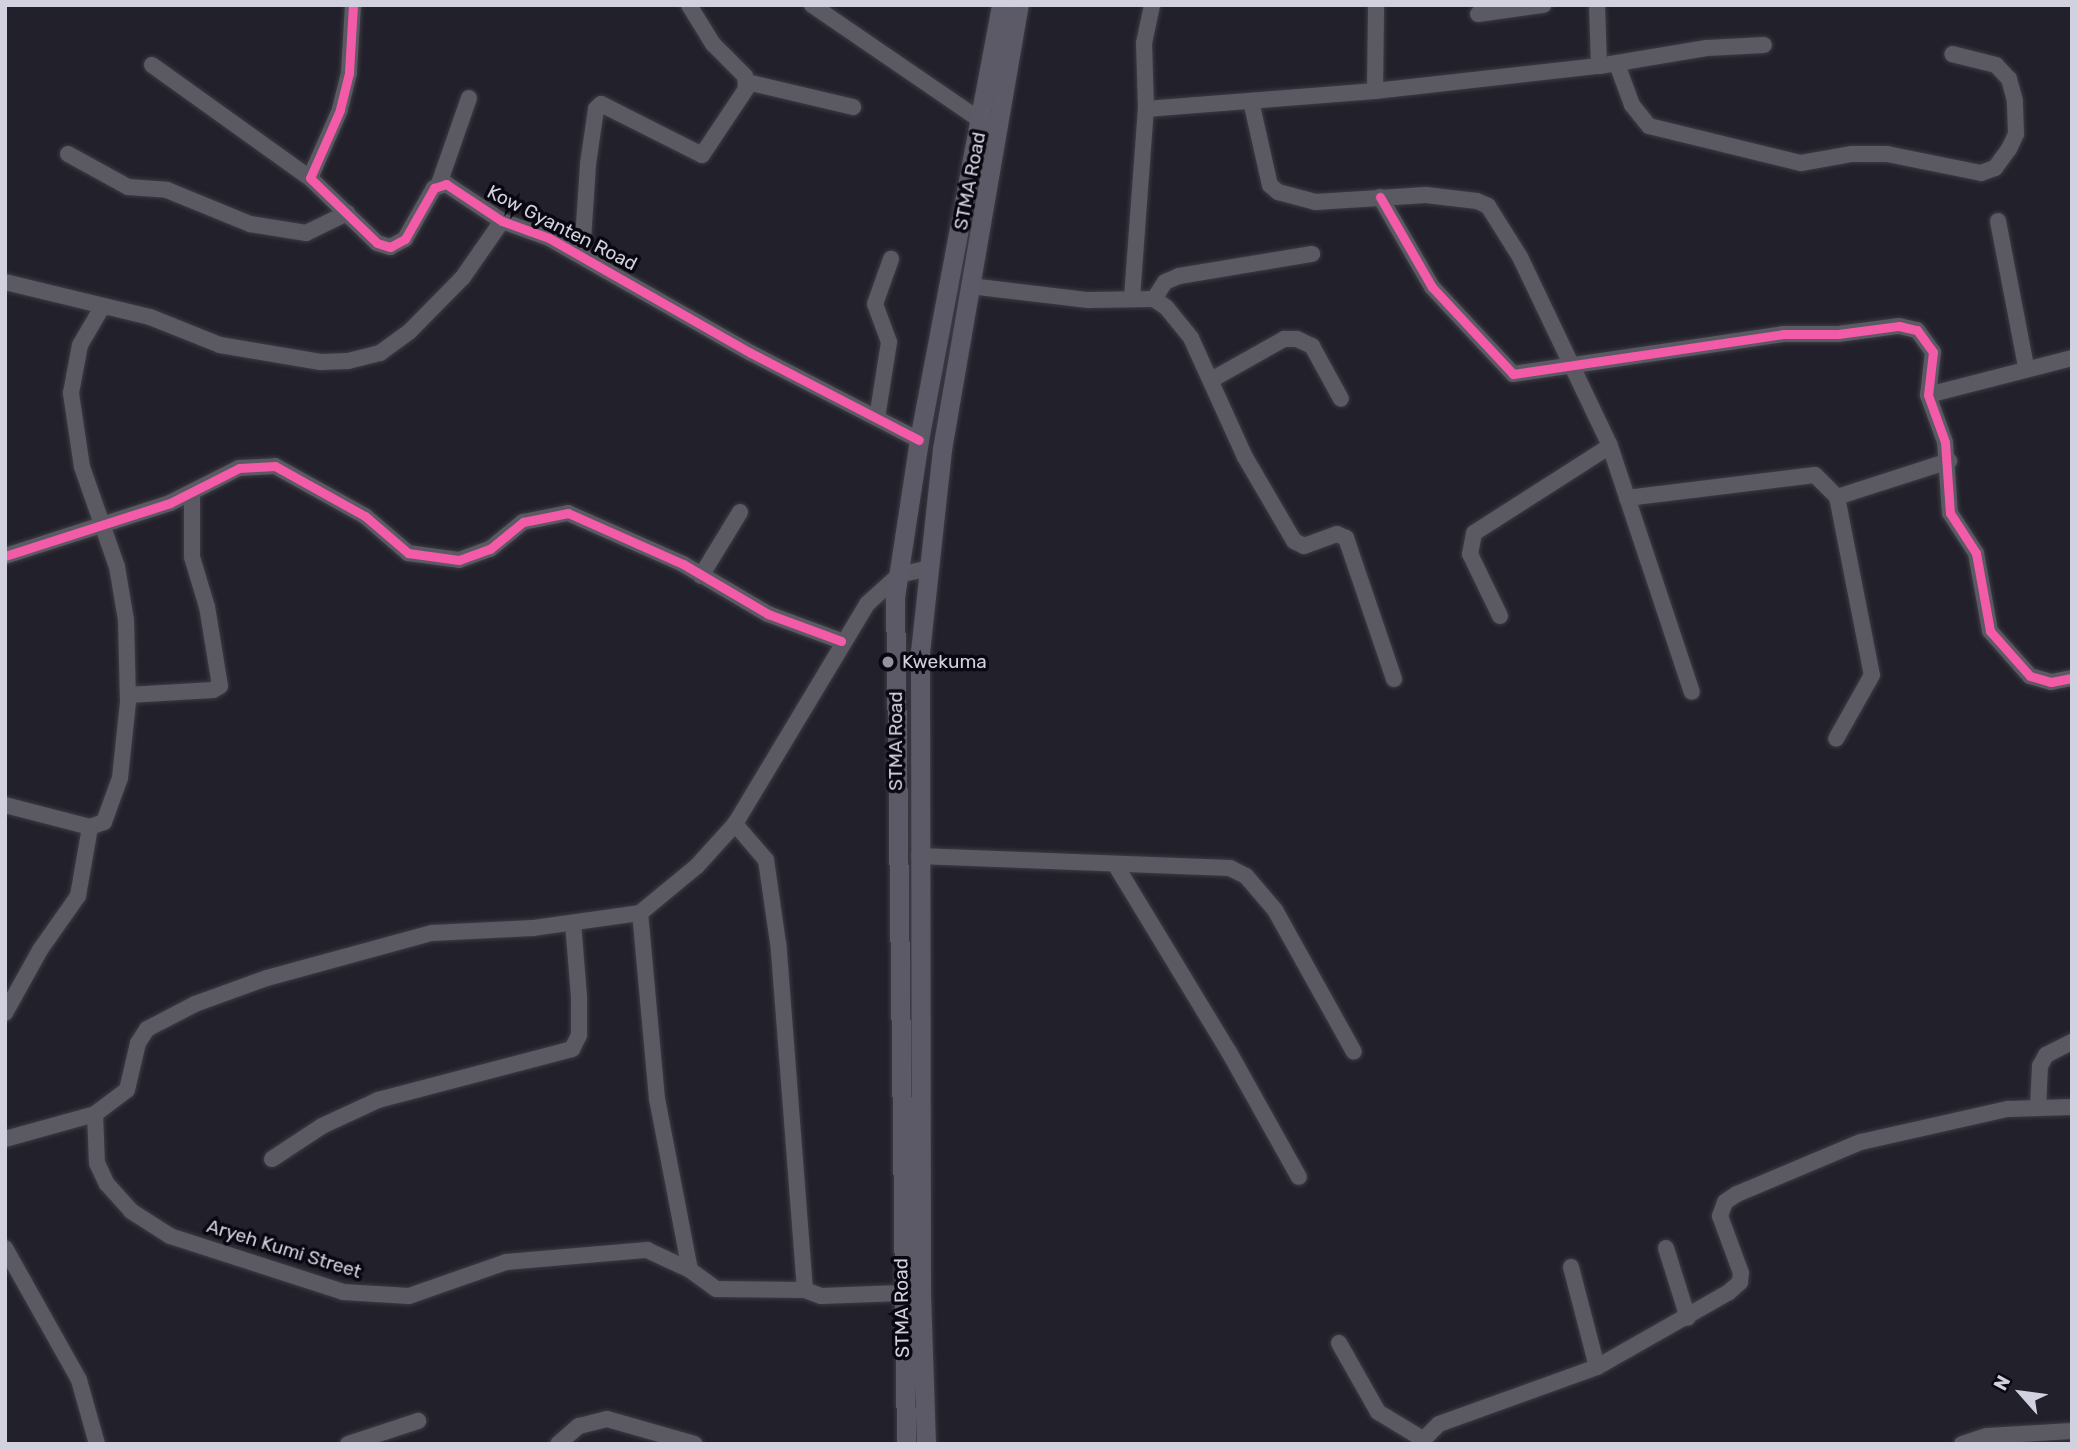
<!DOCTYPE html>
<style>
body{margin:0}
#map{position:relative;width:2077px;height:1449px;overflow:hidden;background:#22212b;font-family:Rubik,sans-serif}
div>[style]{position:absolute}
[style*='--x']{left:calc(var(--x)*1px);top:calc(var(--y)*1px);width:calc(var(--w)*1px);rotate:calc(var(--a)*1deg)}
.roads{filter:drop-shadow(0 0 2px #3c3b44) drop-shadow(0 0 2px #3c3b44)}
.minor>*{height:16px;margin:-8px;padding:0 8px;transform-origin:8px;border-radius:8px;background:#5b5a63}
.major>*{height:19px;margin:-9.5px;padding:0 9.5px;transform-origin:9.5px;border-radius:9.5px;background:#5c5a67}
.cycleway>*{height:9px;margin:-4.5px;padding:0 4.5px;transform-origin:4.5px;border-radius:4.5px;background:#f35aa7}
.dots>*{width:19px;height:19px;translate:-50% -50%;box-sizing:border-box;border:4px solid #090810;border-radius:50%}
span{translate:-50% -50%;white-space:nowrap;text-align:center;line-height:1.15;-webkit-text-stroke:7px #090810;paint-order:stroke}
.street-label{font-size:19px;color:#d2d1df}
.poi-label{font-size:19px;color:#d2d1df}
.left{translate:0 -50%;text-align:left}
.frame{position:absolute;inset:0;border:7px solid #d2d1df;pointer-events:none}
.north{position:absolute;left:1986px;top:1358px;width:70px;height:70px;-webkit-text-stroke:5px #090810;paint-order:stroke;rotate:298deg;font-size:19px;font-weight:700;line-height:28px;text-align:center;color:#d2d1df}
.north::after{content:'';display:block;margin:auto;width:24px;height:32px;background:#d2d1df;clip-path:polygon(50% 0,100% 100%,50% 72%,0 100%)}
</style>
<div id="map">
<div class="roads">
<div class="minor">
<div style="--x:353;--y:5;--w:68;--a:93.4"></div>
<div style="--x:349;--y:73;--w:38;--a:104"></div>
<div style="--x:340;--y:110;--w:74;--a:113.8"></div>
<div style="--x:310;--y:178;--w:93;--a:44.1"></div>
<div style="--x:377;--y:243;--w:14;--a:17"></div>
<div style="--x:390;--y:247;--w:17;--a:-28"></div>
<div style="--x:405;--y:239;--w:59;--a:-60.4"></div>
<div style="--x:434;--y:188;--w:13;--a:-18"></div>
<div style="--x:446;--y:184;--w:67;--a:33.5"></div>
<div style="--x:502;--y:221;--w:50;--a:19.9"></div>
<div style="--x:549;--y:238;--w:232;--a:29.7"></div>
<div style="--x:751;--y:353;--w:189;--a:27.4"></div>
<div style="--x:812;--y:5;--w:212;--a:34.4"></div>
<div style="--x:1597;--y:5;--w:61;--a:88.1"></div>
<div style="--x:1478;--y:14;--w:66;--a:-7.9"></div>
<div style="--x:1617;--y:64;--w:44;--a:69.9"></div>
<div style="--x:1632;--y:105;--w:27;--a:51"></div>
<div style="--x:1649;--y:126;--w:156;--a:13.7"></div>
<div style="--x:1801;--y:163;--w:52;--a:-10"></div>
<div style="--x:1852;--y:154;--w:35;--a:0"></div>
<div style="--x:1887;--y:154;--w:96;--a:11.4"></div>
<div style="--x:1981;--y:173;--w:15;--a:-20"></div>
<div style="--x:1995;--y:168;--w:24;--a:-54"></div>
<div style="--x:2009;--y:149;--w:17;--a:-65"></div>
<div style="--x:2016;--y:134;--w:33;--a:-92"></div>
<div style="--x:2015;--y:101;--w:23;--a:-105"></div>
<div style="--x:2009;--y:79;--w:19;--a:-133"></div>
<div style="--x:1996;--y:65;--w:45;--a:-166"></div>
<div style="--x:152;--y:65;--w:194;--a:35.6"></div>
<div style="--x:747;--y:82;--w:109;--a:13.3"></div>
<div style="--x:1375;--y:91;--w:86;--a:-89.3"></div>
<div style="--x:1251;--y:101;--w:86;--a:77.3"></div>
<div style="--x:1270;--y:185;--w:11;--a:41"></div>
<div style="--x:1278;--y:192;--w:39;--a:15"></div>
<div style="--x:1316;--y:202;--w:110;--a:-3.6"></div>
<div style="--x:1426;--y:195;--w:51;--a:6.7"></div>
<div style="--x:1477;--y:201;--w:12;--a:24"></div>
<div style="--x:1488;--y:206;--w:60;--a:57.9"></div>
<div style="--x:1520;--y:257;--w:209;--a:64.5"></div>
<div style="--x:1610;--y:446;--w:259;--a:71.6"></div>
<div style="--x:1146;--y:109;--w:230;--a:-4.5"></div>
<div style="--x:1375;--y:91;--w:225;--a:-6.4"></div>
<div style="--x:1599;--y:66;--w:109;--a:-9.5"></div>
<div style="--x:1707;--y:48;--w:57;--a:-3"></div>
<div style="--x:68;--y:154;--w:68;--a:28.8"></div>
<div style="--x:128;--y:187;--w:39;--a:4"></div>
<div style="--x:167;--y:190;--w:90;--a:22.3"></div>
<div style="--x:250;--y:224;--w:57;--a:9.1"></div>
<div style="--x:306;--y:233;--w:46;--a:-26"></div>
<div style="--x:439;--y:184;--w:91;--a:-70.8"></div>
<div style="--x:1380;--y:197;--w:104;--a:60"></div>
<div style="--x:1432;--y:287;--w:119;--a:47"></div>
<div style="--x:1513;--y:374;--w:273;--a:-8.4"></div>
<div style="--x:1783;--y:334;--w:55;--a:0"></div>
<div style="--x:1838;--y:334;--w:62;--a:-7.5"></div>
<div style="--x:1899;--y:326;--w:18;--a:13"></div>
<div style="--x:1917;--y:330;--w:27;--a:54"></div>
<div style="--x:1933;--y:352;--w:43;--a:96.6"></div>
<div style="--x:1928;--y:395;--w:50;--a:70.1"></div>
<div style="--x:1945;--y:442;--w:71;--a:86"></div>
<div style="--x:1950;--y:513;--w:48;--a:57"></div>
<div style="--x:1976;--y:553;--w:79;--a:79.8"></div>
<div style="--x:1990;--y:631;--w:60;--a:48.4"></div>
<div style="--x:2030;--y:676;--w:22;--a:16"></div>
<div style="--x:2051;--y:682;--w:21;--a:-11"></div>
<div style="--x:1998;--y:221;--w:149;--a:79.1"></div>
<div style="--x:582;--y:255;--w:91;--a:-86.2"></div>
<div style="--x:588;--y:164;--w:56;--a:-81.7"></div>
<div style="--x:596;--y:109;--w:7;--a:-45"></div>
<div style="--x:601;--y:104;--w:113;--a:26.8"></div>
<div style="--x:702;--y:155;--w:79;--a:-56.3"></div>
<div style="--x:746;--y:89;--w:13;--a:-94"></div>
<div style="--x:745;--y:76;--w:45;--a:-135"></div>
<div style="--x:713;--y:44;--w:46;--a:-121.6"></div>
<div style="--x:5;--y:282;--w:149;--a:13.6"></div>
<div style="--x:150;--y:317;--w:75;--a:21.8"></div>
<div style="--x:220;--y:345;--w:102;--a:9.6"></div>
<div style="--x:321;--y:362;--w:27;--a:-2"></div>
<div style="--x:348;--y:361;--w:33;--a:-14"></div>
<div style="--x:380;--y:353;--w:37;--a:-36"></div>
<div style="--x:410;--y:331;--w:76;--a:-45.5"></div>
<div style="--x:463;--y:277;--w:68;--a:-55.1"></div>
<div style="--x:970;--y:286;--w:119;--a:6.8"></div>
<div style="--x:1088;--y:300;--w:66;--a:-0.9"></div>
<div style="--x:1154;--y:299;--w:14;--a:34"></div>
<div style="--x:1166;--y:307;--w:40;--a:51"></div>
<div style="--x:1191;--y:338;--w:131;--a:65.6"></div>
<div style="--x:1245;--y:457;--w:97;--a:59.7"></div>
<div style="--x:1294;--y:541;--w:11;--a:27"></div>
<div style="--x:1304;--y:546;--w:35;--a:-20"></div>
<div style="--x:1337;--y:534;--w:10;--a:24"></div>
<div style="--x:1346;--y:538;--w:149;--a:71.2"></div>
<div style="--x:1132;--y:298;--w:190;--a:-85.8"></div>
<div style="--x:1146;--y:109;--w:66;--a:-91.7"></div>
<div style="--x:1144;--y:43;--w:39;--a:-78"></div>
<div style="--x:1154;--y:299;--w:20;--a:-57"></div>
<div style="--x:1165;--y:282;--w:15;--a:-23"></div>
<div style="--x:1179;--y:276;--w:135;--a:-9.4"></div>
<div style="--x:1211;--y:380;--w:84;--a:-29.3"></div>
<div style="--x:1284;--y:339;--w:13;--a:0"></div>
<div style="--x:1297;--y:339;--w:17;--a:25"></div>
<div style="--x:1312;--y:346;--w:60;--a:61.3"></div>
<div style="--x:1928;--y:395;--w:149;--a:-14.4"></div>
<div style="--x:877;--y:418;--w:77;--a:-81"></div>
<div style="--x:889;--y:342;--w:40;--a:-110.2"></div>
<div style="--x:875;--y:304;--w:48;--a:-70.4"></div>
<div style="--x:1837;--y:497;--w:118;--a:-17.8"></div>
<div style="--x:1627;--y:498;--w:189;--a:-7"></div>
<div style="--x:1815;--y:475;--w:31;--a:45"></div>
<div style="--x:1837;--y:497;--w:181;--a:78.9"></div>
<div style="--x:1872;--y:675;--w:73;--a:119.4"></div>
<div style="--x:5;--y:556;--w:173;--a:-17.8"></div>
<div style="--x:170;--y:503;--w:77;--a:-26.9"></div>
<div style="--x:239;--y:468;--w:36;--a:-3"></div>
<div style="--x:275;--y:466;--w:103;--a:29.1"></div>
<div style="--x:365;--y:516;--w:57;--a:40.7"></div>
<div style="--x:408;--y:553;--w:51;--a:7.8"></div>
<div style="--x:459;--y:560;--w:33;--a:-20"></div>
<div style="--x:490;--y:549;--w:43;--a:-39.3"></div>
<div style="--x:523;--y:522;--w:46;--a:-11.3"></div>
<div style="--x:568;--y:513;--w:126;--a:23.9"></div>
<div style="--x:683;--y:564;--w:99;--a:30.5"></div>
<div style="--x:768;--y:614;--w:78;--a:20.3"></div>
<div style="--x:701;--y:576;--w:75;--a:-58.6"></div>
<div style="--x:1500;--y:616;--w:69;--a:-115.8"></div>
<div style="--x:1470;--y:554;--w:21;--a:-79"></div>
<div style="--x:1474;--y:533;--w:161;--a:-32.6"></div>
<div style="--x:128;--y:695;--w:85;--a:-3.4"></div>
<div style="--x:213;--y:690;--w:8;--a:-30"></div>
<div style="--x:220;--y:686;--w:80;--a:-99.3"></div>
<div style="--x:207;--y:607;--w:52;--a:-106.7"></div>
<div style="--x:192;--y:557;--w:63;--a:-90"></div>
<div style="--x:5;--y:805;--w:88;--a:14.5"></div>
<div style="--x:90;--y:827;--w:15;--a:-20"></div>
<div style="--x:104;--y:822;--w:47;--a:-70"></div>
<div style="--x:120;--y:778;--w:76;--a:-84"></div>
<div style="--x:128;--y:702;--w:82;--a:-91.4"></div>
<div style="--x:126;--y:620;--w:54;--a:-99.6"></div>
<div style="--x:117;--y:567;--w:106;--a:-109.3"></div>
<div style="--x:82;--y:467;--w:75;--a:-98.5"></div>
<div style="--x:71;--y:393;--w:49;--a:-79.4"></div>
<div style="--x:80;--y:345;--w:42;--a:-59.7"></div>
<div style="--x:919;--y:856;--w:311;--a:2.2"></div>
<div style="--x:1230;--y:868;--w:18;--a:27"></div>
<div style="--x:1246;--y:876;--w:45;--a:49.5"></div>
<div style="--x:1275;--y:910;--w:162;--a:60.9"></div>
<div style="--x:1115;--y:864;--w:220;--a:58.8"></div>
<div style="--x:1229;--y:1052;--w:143;--a:60.8"></div>
<div style="--x:5;--y:1013;--w:72;--a:-60.9"></div>
<div style="--x:40;--y:950;--w:66;--a:-54.9"></div>
<div style="--x:78;--y:896;--w:70;--a:-80.1"></div>
<div style="--x:2038;--y:1108;--w:42;--a:-87.3"></div>
<div style="--x:2040;--y:1066;--w:13;--a:-61"></div>
<div style="--x:2046;--y:1055;--w:29;--a:-27"></div>
<div style="--x:95;--y:1114;--w:49;--a:87.7"></div>
<div style="--x:97;--y:1163;--w:23;--a:65"></div>
<div style="--x:107;--y:1184;--w:36;--a:48"></div>
<div style="--x:131;--y:1211;--w:46;--a:32.7"></div>
<div style="--x:170;--y:1236;--w:182;--a:17.9"></div>
<div style="--x:343;--y:1292;--w:66;--a:3.5"></div>
<div style="--x:409;--y:1296;--w:103;--a:-19.3"></div>
<div style="--x:506;--y:1262;--w:142;--a:-4.9"></div>
<div style="--x:647;--y:1250;--w:47;--a:24.9"></div>
<div style="--x:690;--y:1270;--w:32;--a:36"></div>
<div style="--x:716;--y:1289;--w:89;--a:0.6"></div>
<div style="--x:805;--y:1290;--w:17;--a:21"></div>
<div style="--x:821;--y:1296;--w:80;--a:-2.1"></div>
<div style="--x:5;--y:1139;--w:93;--a:-15.5"></div>
<div style="--x:95;--y:1114;--w:40;--a:-37"></div>
<div style="--x:127;--y:1090;--w:48;--a:-76.8"></div>
<div style="--x:138;--y:1043;--w:17;--a:-57"></div>
<div style="--x:147;--y:1029;--w:54;--a:-27.5"></div>
<div style="--x:195;--y:1004;--w:77;--a:-19.9"></div>
<div style="--x:267;--y:978;--w:171;--a:-15.3"></div>
<div style="--x:432;--y:933;--w:101;--a:-2.8"></div>
<div style="--x:533;--y:928;--w:108;--a:-8"></div>
<div style="--x:272;--y:1159;--w:60;--a:-33.4"></div>
<div style="--x:322;--y:1126;--w:62;--a:-24.9"></div>
<div style="--x:378;--y:1100;--w:201;--a:-14.7"></div>
<div style="--x:572;--y:1049;--w:16;--a:-63"></div>
<div style="--x:579;--y:1035;--w:38;--a:-90"></div>
<div style="--x:579;--y:997;--w:74;--a:-94.6"></div>
<div style="--x:5;--y:1248;--w:151;--a:60.7"></div>
<div style="--x:79;--y:1380;--w:66;--a:74.3"></div>
<div style="--x:1666;--y:1248;--w:73;--a:72.6"></div>
<div style="--x:1571;--y:1267;--w:103;--a:75.4"></div>
<div style="--x:690;--y:1270;--w:174;--a:-100.9"></div>
<div style="--x:657;--y:1099;--w:187;--a:-95.2"></div>
<div style="--x:640;--y:913;--w:74;--a:-39.5"></div>
<div style="--x:697;--y:866;--w:57;--a:-47.9"></div>
<div style="--x:805;--y:1290;--w:348;--a:-94.4"></div>
<div style="--x:778;--y:943;--w:84;--a:-98.2"></div>
<div style="--x:766;--y:860;--w:48;--a:-130.7"></div>
<div style="--x:735;--y:824;--w:257;--a:-59"></div>
<div style="--x:867;--y:604;--w:43;--a:-42.2"></div>
<div style="--x:899;--y:575;--w:28;--a:-13"></div>
<div style="--x:1339;--y:1343;--w:79;--a:60.5"></div>
<div style="--x:1378;--y:1412;--w:50;--a:31.2"></div>
<div style="--x:348;--y:1444;--w:74;--a:-18.2"></div>
<div style="--x:558;--y:1444;--w:28;--a:-41"></div>
<div style="--x:579;--y:1426;--w:29;--a:-14"></div>
<div style="--x:607;--y:1419;--w:91;--a:15.9"></div>
<div style="--x:1419;--y:1444;--w:28;--a:-45"></div>
<div style="--x:1439;--y:1424;--w:168;--a:-19.8"></div>
<div style="--x:1597;--y:1367;--w:152;--a:-29.6"></div>
<div style="--x:1729;--y:1292;--w:15;--a:-42"></div>
<div style="--x:1740;--y:1282;--w:9;--a:-84"></div>
<div style="--x:1741;--y:1273;--w:61;--a:-110.2"></div>
<div style="--x:1720;--y:1216;--w:15;--a:-70"></div>
<div style="--x:1725;--y:1202;--w:14;--a:-34"></div>
<div style="--x:1737;--y:1194;--w:134;--a:-22.8"></div>
<div style="--x:1861;--y:1142;--w:151;--a:-12.7"></div>
<div style="--x:2008;--y:1109;--w:64;--a:-1.8"></div>
<div style="--x:1962;--y:1444;--w:26;--a:-18"></div>
<div style="--x:1987;--y:1436;--w:85;--a:-3.4"></div>
</div>
<div class="major">
<div style="--x:906;--y:1444;--w:847;--a:-90.74"></div>
<div style="--x:895;--y:597;--w:159;--a:-81.3"></div>
<div style="--x:919;--y:440;--w:443;--a:-79.3"></div>
<div style="--x:926;--y:1444;--w:152;--a:-91.9"></div>
<div style="--x:921;--y:1292;--w:640;--a:-90.09"></div>
<div style="--x:920;--y:652;--w:204;--a:-83.8"></div>
<div style="--x:942;--y:449;--w:451;--a:-80.2"></div>
</div>
</div>
<div class="cycleway">
<div style="--x:353;--y:5;--w:68;--a:93.4"></div>
<div style="--x:349;--y:73;--w:38;--a:104"></div>
<div style="--x:340;--y:110;--w:74;--a:113.8"></div>
<div style="--x:310;--y:178;--w:93;--a:44.1"></div>
<div style="--x:377;--y:243;--w:14;--a:17"></div>
<div style="--x:390;--y:247;--w:17;--a:-28"></div>
<div style="--x:405;--y:239;--w:59;--a:-60.4"></div>
<div style="--x:434;--y:188;--w:13;--a:-18"></div>
<div style="--x:446;--y:184;--w:67;--a:33.5"></div>
<div style="--x:502;--y:221;--w:50;--a:19.9"></div>
<div style="--x:549;--y:238;--w:232;--a:29.7"></div>
<div style="--x:751;--y:353;--w:189;--a:27.4"></div>
<div style="--x:1380;--y:197;--w:104;--a:60"></div>
<div style="--x:1432;--y:287;--w:119;--a:47"></div>
<div style="--x:1513;--y:374;--w:273;--a:-8.4"></div>
<div style="--x:1783;--y:334;--w:55;--a:0"></div>
<div style="--x:1838;--y:334;--w:62;--a:-7.5"></div>
<div style="--x:1899;--y:326;--w:18;--a:13"></div>
<div style="--x:1917;--y:330;--w:27;--a:54"></div>
<div style="--x:1933;--y:352;--w:43;--a:96.6"></div>
<div style="--x:1928;--y:395;--w:50;--a:70.1"></div>
<div style="--x:1945;--y:442;--w:71;--a:86"></div>
<div style="--x:1950;--y:513;--w:48;--a:57"></div>
<div style="--x:1976;--y:553;--w:79;--a:79.8"></div>
<div style="--x:1990;--y:631;--w:60;--a:48.4"></div>
<div style="--x:2030;--y:676;--w:22;--a:16"></div>
<div style="--x:2051;--y:682;--w:21;--a:-11"></div>
<div style="--x:5;--y:556;--w:173;--a:-17.8"></div>
<div style="--x:170;--y:503;--w:77;--a:-26.9"></div>
<div style="--x:239;--y:468;--w:36;--a:-3"></div>
<div style="--x:275;--y:466;--w:103;--a:29.1"></div>
<div style="--x:365;--y:516;--w:57;--a:40.7"></div>
<div style="--x:408;--y:553;--w:51;--a:7.8"></div>
<div style="--x:459;--y:560;--w:33;--a:-20"></div>
<div style="--x:490;--y:549;--w:43;--a:-39.3"></div>
<div style="--x:523;--y:522;--w:46;--a:-11.3"></div>
<div style="--x:568;--y:513;--w:126;--a:23.9"></div>
<div style="--x:683;--y:564;--w:99;--a:30.5"></div>
<div style="--x:768;--y:614;--w:78;--a:20.3"></div>
</div>
<div class="dots">
<div style="left:888px;top:662px;background:#9493a0"></div>
</div>
<div class="street-label">
<span style="left:970px;top:181px;rotate:-79deg">STMA Road</span>
<span style="left:562px;top:228px;rotate:27deg">Kow Gyanten Road</span>
<span style="left:896px;top:741px;rotate:-90deg">STMA Road</span>
<span style="left:284px;top:1249px;rotate:17deg">Aryeh Kumi Street</span>
<span style="left:902px;top:1308px;rotate:-91deg">STMA Road</span>
</div>
<div class="poi-label">
<span class="left" style="left:902px;top:662px">Kwekuma</span>
</div>
<div class="frame"></div>
<div class="north">N</div>
</div>
